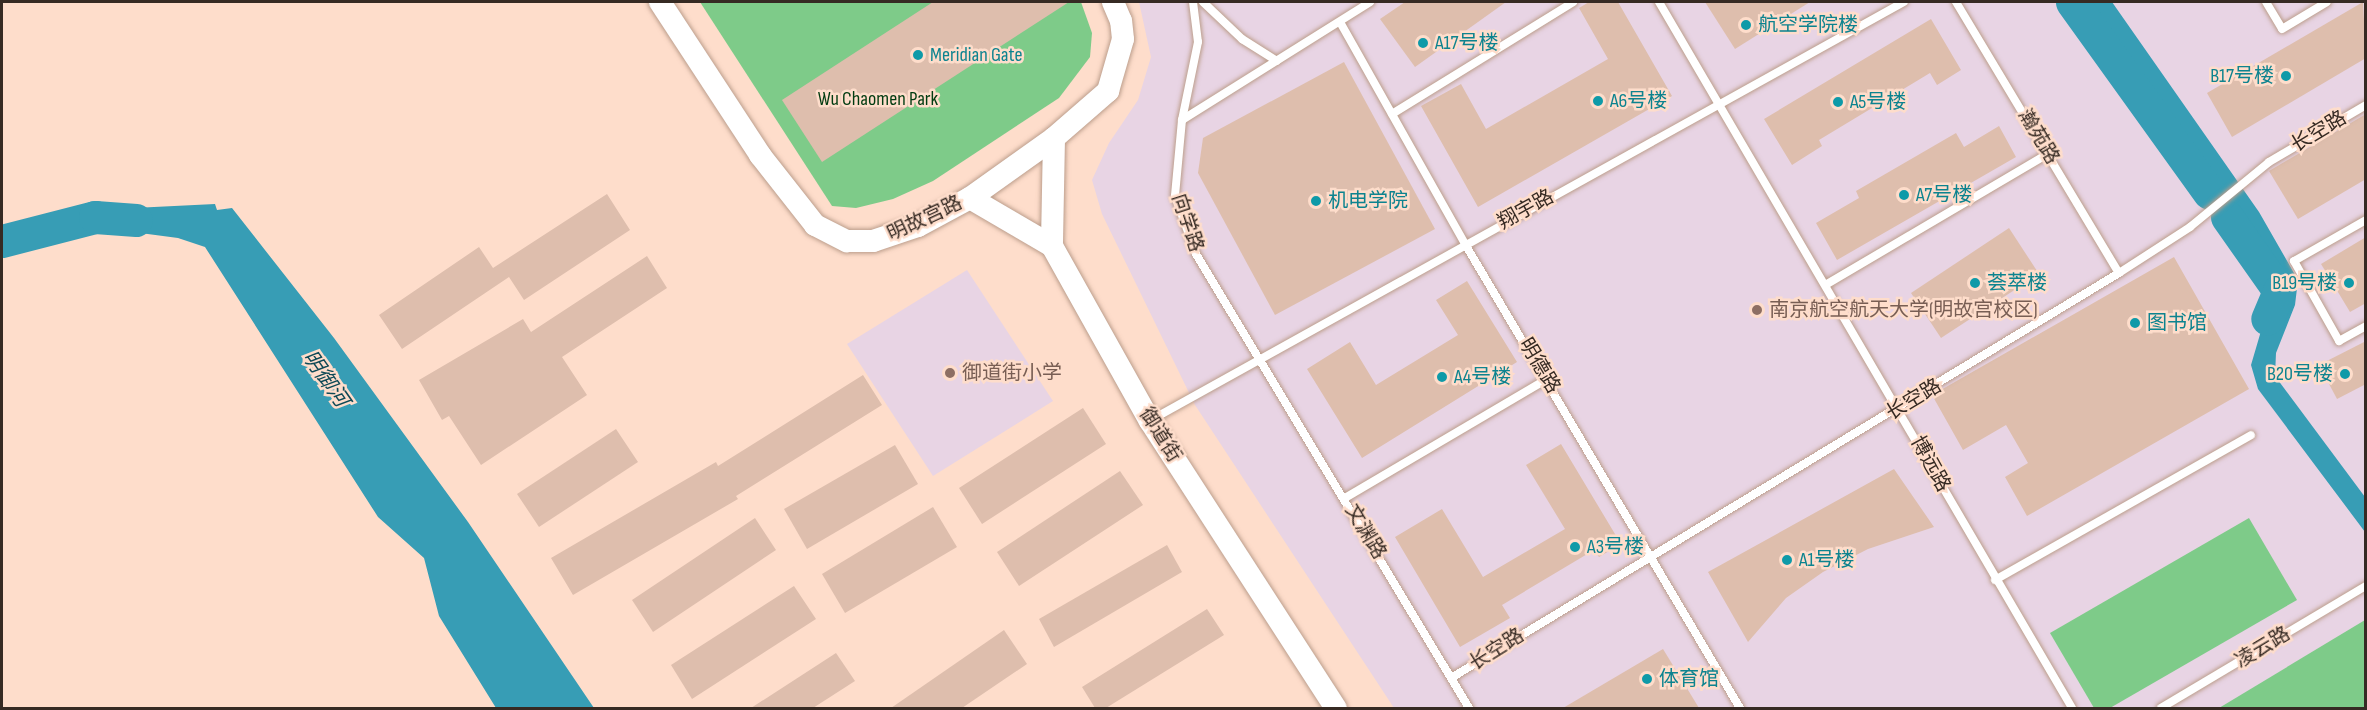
<!DOCTYPE html>
<meta charset="utf-8">
<style>
body{margin:0}
#map{position:relative;width:2367px;height:710px;overflow:hidden;background:#feddcb;font-family:"Sofia Sans Condensed","Noto Sans SC",sans-serif}
div>[style]{position:absolute}
[style*='--x']{left:calc(var(--x)*1px);top:calc(var(--y)*1px);width:calc(var(--w)*1px);rotate:calc(var(--a)*1deg)}
.education>*{inset:0;background:#e8d4e4}
.green>*{inset:0;background:#7ecb89}
.water>*{inset:0;background:#379db5}
.river>*{height:33px;margin:-16.5px;padding:0 16.5px;transform-origin:16.5px;border-radius:16.5px;background:#379db5}
.building>*{inset:0;background:#debead}
.roads{filter:drop-shadow(0 0 2px #bc9e8c) drop-shadow(0 0 2px #bc9e8c)}
.service>*{height:8px;margin:-4px;padding:0 4px;transform-origin:4px;border-radius:4px;background:#fff}
.primary>*{height:22px;margin:-11px;padding:0 11px;transform-origin:11px;border-radius:11px;background:#fff}
.dots>*{width:16px;height:16px;translate:-50% -50%;box-sizing:border-box;border:3px solid #feddcb;border-radius:50%}
span{translate:-50% -50%;white-space:nowrap;text-align:center;line-height:1.15;-webkit-text-stroke:5px #feddcb;paint-order:stroke}
.culture-label{font-size:20px;color:#0d838f}
.left{translate:0 -50%;text-align:left}
.right{translate:-100% -50%;text-align:right}
.park-label{font-size:20px;color:#003b10}
.street-label{font-size:20px;color:#362a23}
.education-label{font-size:20px;color:#785e54}
.water-label{font-size:21px;color:#0e4956;font-style:italic}
.frame{position:absolute;inset:0;border:3px solid #362a23;pointer-events:none}
</style>
<div id="map">
<div class="education">
<div style="clip-path:polygon(1139px 2px,2365px 2px,2365px 708px,1394px 708px,1195px 405px,1102px 214px,1092px 180px,1109px 143px,1138px 100px,1151px 57px)"></div>
<div style="clip-path:polygon(967px 270px,1053px 401px,933px 476px,847px 344px)"></div>
</div>
<div class="green">
<div style="clip-path:polygon(700px 2px,1081px 2px,1092px 33px,1090px 57px,1059px 98px,933px 181px,893px 199px,856px 208px,832px 206px)"></div>
<div style="clip-path:polygon(2249px 518px,2297px 600px,2110px 708px,2094px 708px,2050px 633px)"></div>
<div style="clip-path:polygon(2365px 620px,2365px 708px,2219px 708px)"></div>
</div>
<div class="water">
<div style="clip-path:polygon(2084px 2px,2112px 2px,2259px 212px,2298px 280px,2295px 305px,2276px 353px,2275px 376px,2365px 497px,2365px 532px,2258px 389px,2251px 365px,2271px 297px,2269px 273px)"></div>
<div style="clip-path:polygon(215px 204px,217px 210px,232px 208px,334px 338px,468px 522px,594px 708px,496px 708px,439px 616px,424px 558px,378px 517px,205px 247px,178px 238px,110px 229px,90px 232px,93px 210px)"></div>
</div>
<div class="river">
<div style="--x:2072;--y:2;--w:235;--a:54.3"></div>
<div style="--x:2227;--y:217;--w:90;--a:54.9"></div>
<div style="--x:2279;--y:291;--w:30;--a:113"></div>
<div style="--x:2;--y:241;--w:96;--a:-14.5"></div>
<div style="--x:95;--y:217;--w:41;--a:4.2"></div>
</div>
<div class="building">
<div style="clip-path:polygon(933px 2px,1069px 2px,822px 162px,782px 100px)"></div>
<div style="clip-path:polygon(1405px 2px,1506px 2px,1415px 67px,1380px 19px)"></div>
<div style="clip-path:polygon(1589px 2px,1618px 2px,1672px 96px,1478px 207px,1421px 106px,1461px 84px,1486px 129px,1608px 59px,1579px 8px)"></div>
<div style="clip-path:polygon(1705px 2px,1810px 2px,1735px 49px)"></div>
<div style="clip-path:polygon(2363px 2px,2366px 58px,2232px 137px,2207px 93px)"></div>
<div style="clip-path:polygon(1931px 19px,1961px 70px,1937px 85px,1930px 73px,1819px 140px,1822px 146px,1792px 165px,1764px 119px)"></div>
<div style="clip-path:polygon(1344px 62px,1435px 229px,1275px 315px,1198px 173px,1203px 138px)"></div>
<div style="clip-path:polygon(2366px 114px,2366px 179px,2298px 219px,2269px 171px)"></div>
<div style="clip-path:polygon(1999px 126px,2016px 157px,1837px 260px,1816px 223px,1859px 198px,1856px 191px,1956px 133px,1964px 147px)"></div>
<div style="clip-path:polygon(607px 194px,630px 230px,524px 300px,509px 277px,402px 349px,379px 315px,479px 247px,493px 268px)"></div>
<div style="clip-path:polygon(2009px 228px,2039px 274px,1941px 338px,1911px 293px)"></div>
<div style="clip-path:polygon(2366px 237px,2366px 303px,2350px 312px,2321px 264px)"></div>
<div style="clip-path:polygon(647px 256px,667px 288px,562px 357px,587px 395px,481px 465px,449px 416px,442px 420px,419px 380px,523px 319px,531px 332px)"></div>
<div style="clip-path:polygon(2174px 257px,2249px 389px,2027px 516px,2005px 477px,2028px 463px,2006px 425px,1963px 450px,1932px 395px)"></div>
<div style="clip-path:polygon(1467px 281px,1517px 362px,1362px 458px,1307px 369px,1350px 342px,1376px 385px,1458px 335px,1436px 300px)"></div>
<div style="clip-path:polygon(2366px 341px,2366px 384px,2337px 399px,2319px 365px)"></div>
<div style="clip-path:polygon(863px 375px,882px 405px,736px 496px,738px 499px,573px 595px,551px 558px,716px 462px,718px 466px)"></div>
<div style="clip-path:polygon(1083px 408px,1106px 444px,982px 524px,959px 488px)"></div>
<div style="clip-path:polygon(616px 429px,638px 462px,539px 527px,517px 494px)"></div>
<div style="clip-path:polygon(1561px 444px,1621px 544px,1599px 557px,1594px 550px,1502px 605px,1510px 618px,1460px 647px,1395px 537px,1442px 509px,1483px 577px,1565px 529px,1526px 465px)"></div>
<div style="clip-path:polygon(895px 445px,918px 484px,807px 549px,784px 509px)"></div>
<div style="clip-path:polygon(1894px 469px,1934px 527px,1868px 549px,1823px 572px,1786px 598px,1748px 642px,1708px 572px)"></div>
<div style="clip-path:polygon(1120px 471px,1143px 505px,1019px 586px,997px 552px)"></div>
<div style="clip-path:polygon(933px 507px,957px 547px,845px 613px,822px 574px)"></div>
<div style="clip-path:polygon(755px 518px,776px 550px,653px 632px,632px 600px)"></div>
<div style="clip-path:polygon(1167px 545px,1182px 572px,1054px 647px,1039px 619px)"></div>
<div style="clip-path:polygon(794px 586px,816px 619px,692px 699px,671px 665px)"></div>
<div style="clip-path:polygon(1207px 609px,1224px 635px,1106px 708px,1095px 708px,1082px 687px)"></div>
<div style="clip-path:polygon(1004px 630px,1027px 664px,962px 708px,891px 708px)"></div>
<div style="clip-path:polygon(1663px 649px,1699px 708px,1563px 708px)"></div>
<div style="clip-path:polygon(836px 653px,855px 681px,813px 708px,751px 708px)"></div>
</div>
<div class="roads">
<div class="service">
<div style="--x:1193;--y:2;--w:40;--a:82.9"></div>
<div style="--x:1198;--y:42;--w:80;--a:101.6"></div>
<div style="--x:1182;--y:120;--w:76;--a:95.3"></div>
<div style="--x:1175;--y:196;--w:62;--a:70.1"></div>
<div style="--x:1196;--y:254;--w:530;--a:58.98"></div>
<div style="--x:1203;--y:2;--w:54;--a:43.5"></div>
<div style="--x:1242;--y:39;--w:41;--a:32.2"></div>
<div style="--x:1659;--y:2;--w:818;--a:59.67"></div>
<div style="--x:1956;--y:2;--w:316;--a:59"></div>
<div style="--x:2266;--y:2;--w:31;--a:59"></div>
<div style="--x:2282;--y:29;--w:52;--a:-31"></div>
<div style="--x:1340;--y:22;--w:255;--a:60.6"></div>
<div style="--x:1465;--y:244;--w:539;--a:59.35"></div>
<div style="--x:1392;--y:114;--w:213;--a:-31.7"></div>
<div style="--x:1182;--y:120;--w:222;--a:-32.1"></div>
<div style="--x:2366;--y:220;--w:83;--a:150.3"></div>
<div style="--x:2294;--y:261;--w:92;--a:60.6"></div>
<div style="--x:2339;--y:341;--w:31;--a:-29"></div>
<div style="--x:1827;--y:284;--w:256;--a:-30.5"></div>
<div style="--x:1151;--y:420;--w:861;--a:-29.04"></div>
<div style="--x:1345;--y:498;--w:234;--a:-30.5"></div>
<div style="--x:1995;--y:580;--w:294;--a:-29.5"></div>
<div style="--x:1451;--y:678;--w:781;--a:-31.23"></div>
<div style="--x:2119;--y:273;--w:85;--a:-32.9"></div>
<div style="--x:2190;--y:227;--w:102;--a:-39.4"></div>
<div style="--x:2269;--y:162;--w:113;--a:-30.4"></div>
<div style="--x:2161;--y:708;--w:239;--a:-30.8"></div>
</div>
<div class="primary">
<div style="--x:660;--y:2;--w:183;--a:56.8"></div>
<div style="--x:760;--y:155;--w:89;--a:51.8"></div>
<div style="--x:815;--y:225;--w:36;--a:27"></div>
<div style="--x:847;--y:241;--w:26;--a:0"></div>
<div style="--x:873;--y:241;--w:47;--a:-18.4"></div>
<div style="--x:918;--y:226;--w:59;--a:-28.3"></div>
<div style="--x:970;--y:198;--w:103;--a:-35.5"></div>
<div style="--x:1054;--y:138;--w:72;--a:-41"></div>
<div style="--x:1108;--y:91;--w:54;--a:-73.9"></div>
<div style="--x:1123;--y:39;--w:18;--a:-96"></div>
<div style="--x:1121;--y:21;--w:21;--a:-113"></div>
<div style="--x:1054;--y:138;--w:108;--a:91.1"></div>
<div style="--x:1052;--y:246;--w:201;--a:60.8"></div>
<div style="--x:1150;--y:421;--w:342;--a:57.1"></div>
<div style="--x:970;--y:198;--w:95;--a:30.3"></div>
</div>
</div>
<div class="dots">
<div style="left:1746px;top:25px;background:#0f9aa8"></div>
<div style="left:1423px;top:43px;background:#0f9aa8"></div>
<div style="left:918px;top:55px;background:#0f9aa8"></div>
<div style="left:2286px;top:76px;background:#0f9aa8"></div>
<div style="left:1598px;top:101px;background:#0f9aa8"></div>
<div style="left:1838px;top:102px;background:#0f9aa8"></div>
<div style="left:1904px;top:195px;background:#0f9aa8"></div>
<div style="left:1316px;top:201px;background:#0f9aa8"></div>
<div style="left:1975px;top:283px;background:#0f9aa8"></div>
<div style="left:2349px;top:283px;background:#0f9aa8"></div>
<div style="left:1757px;top:310px;background:#8d6e63"></div>
<div style="left:2135px;top:323px;background:#0f9aa8"></div>
<div style="left:950px;top:373px;background:#8d6e63"></div>
<div style="left:2345px;top:374px;background:#0f9aa8"></div>
<div style="left:1442px;top:377px;background:#0f9aa8"></div>
<div style="left:1575px;top:547px;background:#0f9aa8"></div>
<div style="left:1787px;top:560px;background:#0f9aa8"></div>
<div style="left:1647px;top:679px;background:#0f9aa8"></div>
</div>
<div class="culture-label">
<span class="left" style="left:1758px;top:25px">航空学院楼</span>
<span class="left" style="left:1435px;top:43px">A17号楼</span>
<span class="left" style="left:930px;top:55px">Meridian Gate</span>
<span class="right" style="left:2274px;top:76px">B17号楼</span>
<span class="left" style="left:1610px;top:101px">A6号楼</span>
<span class="left" style="left:1850px;top:102px">A5号楼</span>
<span class="left" style="left:1916px;top:195px">A7号楼</span>
<span class="left" style="left:1328px;top:201px">机电学院</span>
<span class="left" style="left:1987px;top:283px">荟萃楼</span>
<span class="right" style="left:2337px;top:283px">B19号楼</span>
<span class="left" style="left:2147px;top:323px">图书馆</span>
<span class="right" style="left:2333px;top:374px">B20号楼</span>
<span class="left" style="left:1454px;top:377px">A4号楼</span>
<span class="left" style="left:1587px;top:547px">A3号楼</span>
<span class="left" style="left:1799px;top:560px">A1号楼</span>
<span class="left" style="left:1659px;top:679px">体育馆</span>
</div>
<div class="park-label">
<span style="left:878px;top:99px">Wu Chaomen Park</span>
</div>
<div class="street-label">
<span style="left:2319px;top:132px;rotate:-31deg">长空路</span>
<span style="left:2038px;top:137px;rotate:59deg">瀚苑路</span>
<span style="left:1526px;top:210px;rotate:-29deg">翔宇路</span>
<span style="left:925px;top:219px;rotate:-25deg">明故宫路</span>
<span style="left:1187px;top:223px;rotate:72deg">向学路</span>
<span style="left:1539px;top:366px;rotate:59deg">明德路</span>
<span style="left:1914px;top:400px;rotate:-31deg">长空路</span>
<span style="left:1160px;top:435px;rotate:58deg">御道街</span>
<span style="left:1930px;top:464px;rotate:61deg">博远路</span>
<span style="left:1365px;top:532px;rotate:59deg">文渊路</span>
<span style="left:2263px;top:648px;rotate:-31deg">凌云路</span>
<span style="left:1497px;top:650px;rotate:-32deg">长空路</span>
</div>
<div class="education-label">
<span class="left" style="left:1769px;top:310px">南京航空航天大学(明故宫校区)</span>
<span class="left" style="left:962px;top:373px">御道街小学</span>
</div>
<div class="water-label">
<span style="left:325px;top:379px;rotate:55deg">明御河</span>
</div>
<div class="frame"></div>
</div>
